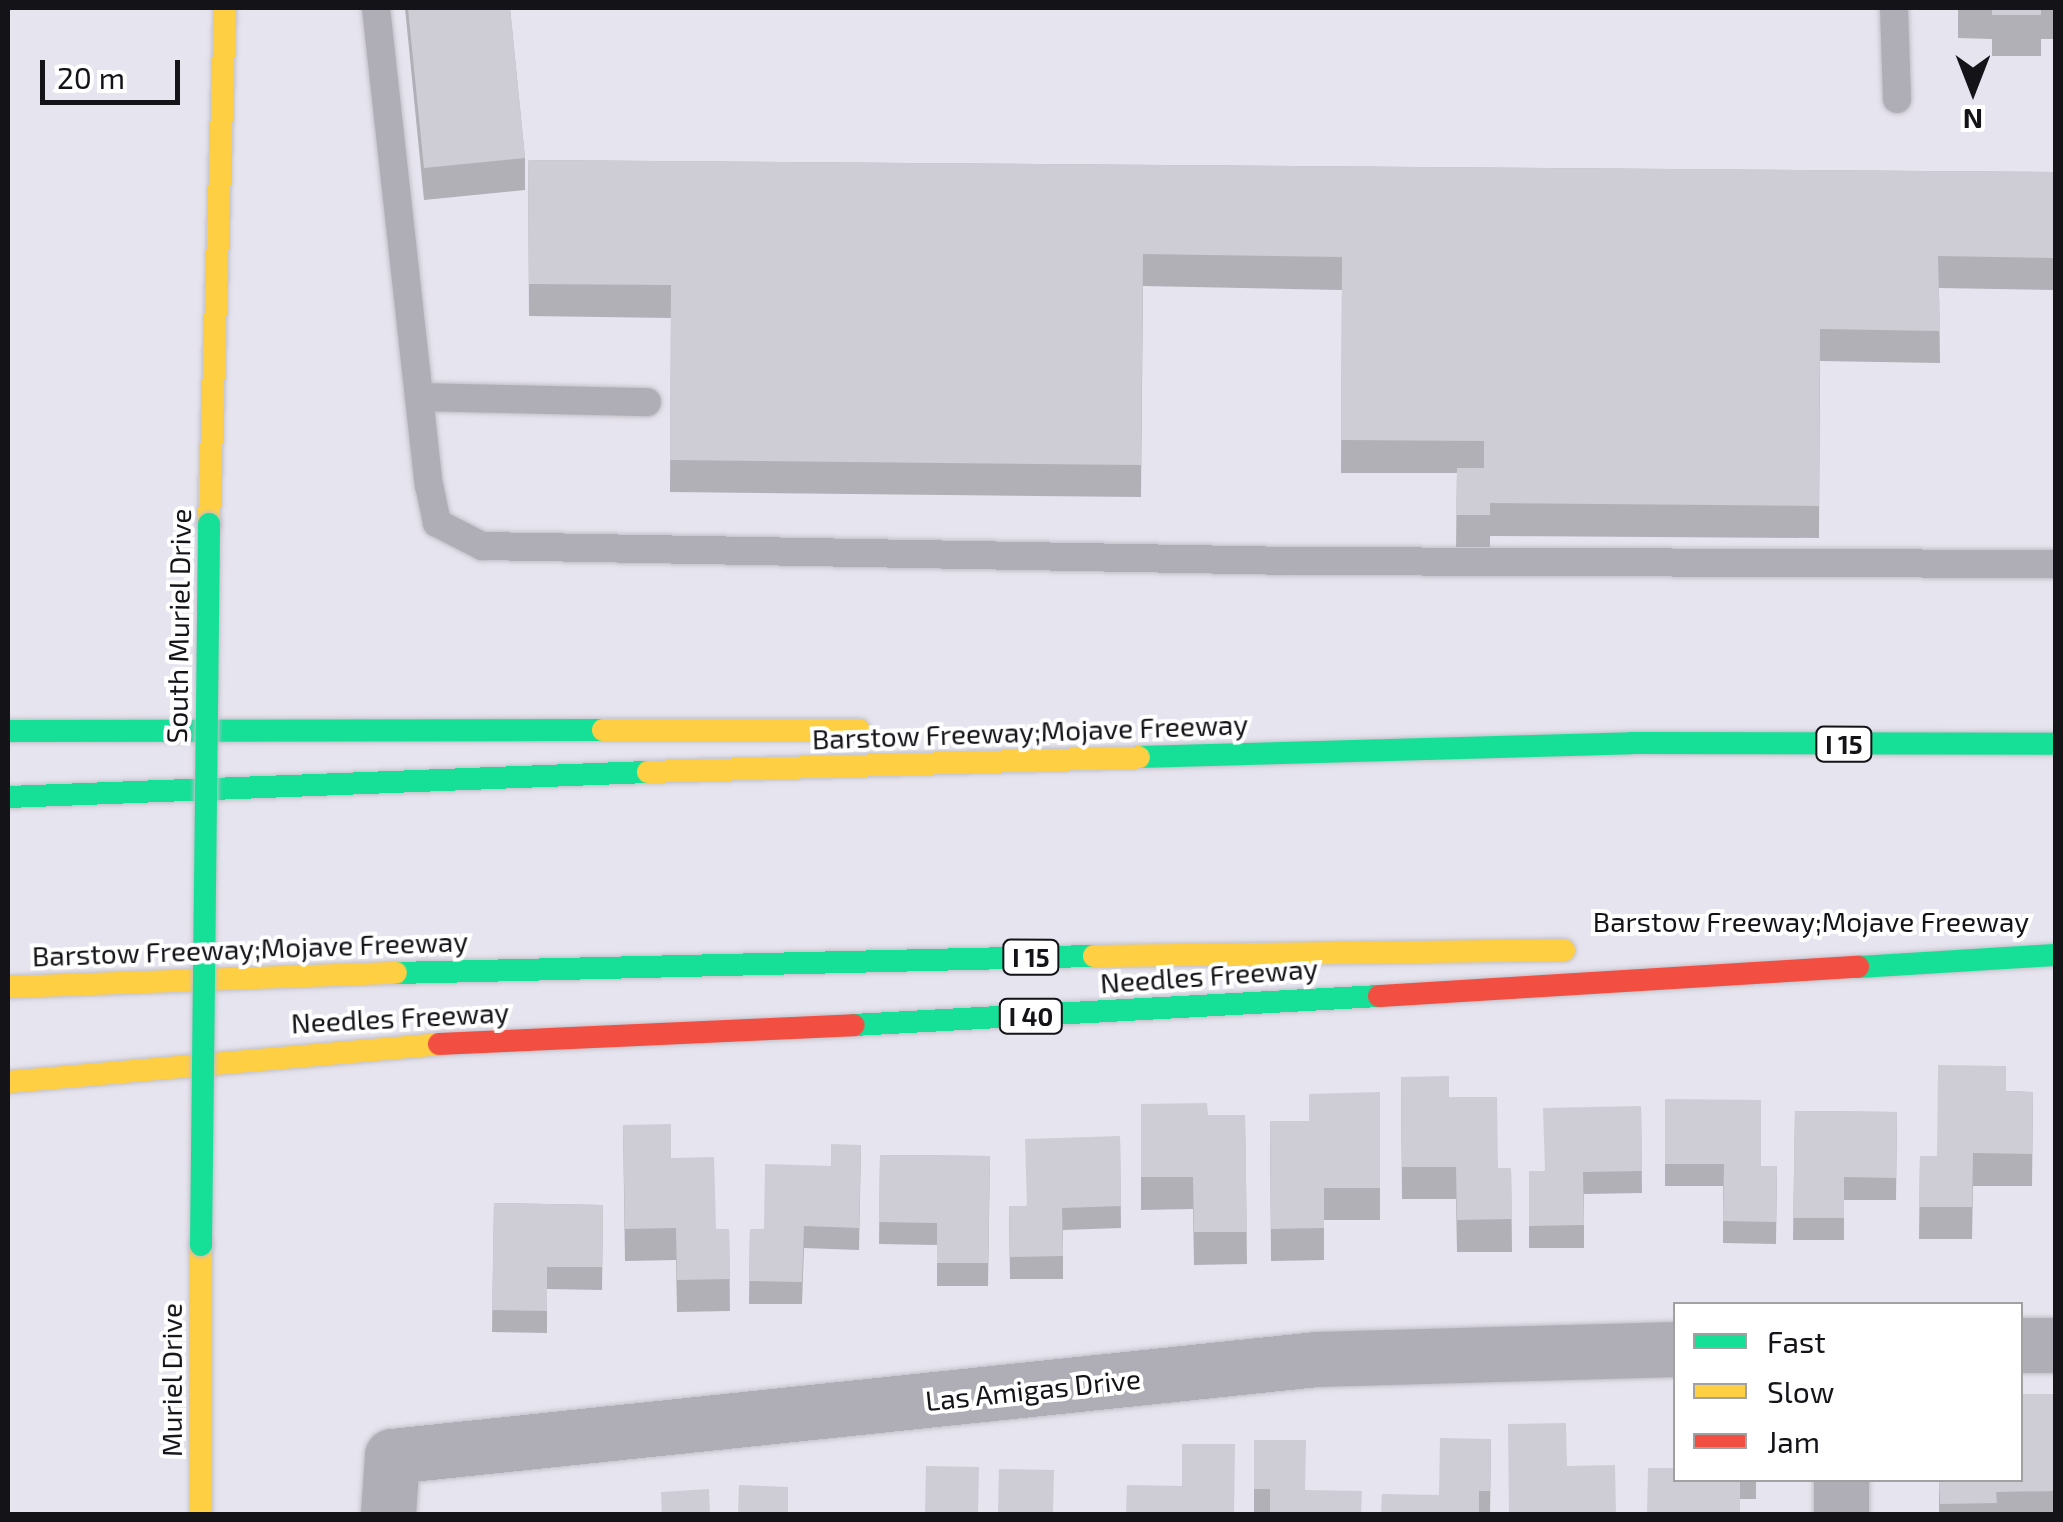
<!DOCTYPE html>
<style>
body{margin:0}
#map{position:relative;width:2063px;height:1522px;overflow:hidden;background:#e6e4ee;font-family:"Exo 2",sans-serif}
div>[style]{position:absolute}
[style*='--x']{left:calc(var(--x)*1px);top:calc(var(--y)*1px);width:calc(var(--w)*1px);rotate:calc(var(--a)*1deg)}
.roads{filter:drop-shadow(0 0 2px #c1bfc7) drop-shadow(0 0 2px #c1bfc7)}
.lane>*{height:28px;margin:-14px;padding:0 14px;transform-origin:14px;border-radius:14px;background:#afaeb6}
.street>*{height:55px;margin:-27.5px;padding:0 27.5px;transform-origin:27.5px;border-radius:27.5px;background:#afaeb6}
.fast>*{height:22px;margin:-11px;padding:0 11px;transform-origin:11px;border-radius:11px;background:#16e098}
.slow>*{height:22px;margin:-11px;padding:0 11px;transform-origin:11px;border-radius:11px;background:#ffcf43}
.jam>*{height:22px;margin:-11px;padding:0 11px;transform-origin:11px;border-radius:11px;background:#f24e42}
.bridges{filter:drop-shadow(0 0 2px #c1bfc7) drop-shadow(0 0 2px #c1bfc7)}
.fast-bridge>*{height:22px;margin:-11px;padding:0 11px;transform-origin:11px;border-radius:11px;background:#16e098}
.wall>*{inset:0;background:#b1b0b7}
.building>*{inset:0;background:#cecdd5}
span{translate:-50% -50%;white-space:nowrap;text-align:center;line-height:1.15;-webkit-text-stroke:8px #fff;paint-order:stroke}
.shield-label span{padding:2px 8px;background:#fff;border:2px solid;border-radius:8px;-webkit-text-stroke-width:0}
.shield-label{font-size:25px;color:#131318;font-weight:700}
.street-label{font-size:28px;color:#131318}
.frame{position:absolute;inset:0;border:10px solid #131318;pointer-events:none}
.legend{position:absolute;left:1673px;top:1302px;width:350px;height:180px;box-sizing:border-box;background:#fff;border:2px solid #a1a1a3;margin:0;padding:12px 18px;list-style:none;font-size:30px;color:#131318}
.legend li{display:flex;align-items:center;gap:20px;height:50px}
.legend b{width:50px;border:2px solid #a1a1a3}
.north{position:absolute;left:1923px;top:40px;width:100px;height:100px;-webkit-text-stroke:8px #fff;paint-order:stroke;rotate:180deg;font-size:28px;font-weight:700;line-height:40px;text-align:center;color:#131318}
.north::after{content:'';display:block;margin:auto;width:35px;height:45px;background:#131318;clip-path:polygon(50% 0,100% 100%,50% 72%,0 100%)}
.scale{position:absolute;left:40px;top:60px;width:140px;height:45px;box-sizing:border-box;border:5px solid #131318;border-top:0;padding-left:12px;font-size:30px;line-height:35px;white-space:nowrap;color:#131318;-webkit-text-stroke:8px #fff;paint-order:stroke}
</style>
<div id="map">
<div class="roads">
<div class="lane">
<div style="--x:376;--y:8;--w:480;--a:83.7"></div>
<div style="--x:429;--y:485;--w:39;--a:78"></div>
<div style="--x:437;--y:523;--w:51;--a:27.1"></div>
<div style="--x:482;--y:546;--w:814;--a:1.06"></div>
<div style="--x:1296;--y:561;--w:760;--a:0.23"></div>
<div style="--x:1894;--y:8;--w:91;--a:88.1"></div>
<div style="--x:419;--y:397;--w:228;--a:1.3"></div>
</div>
<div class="street">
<div style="--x:2020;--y:1345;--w:36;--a:0"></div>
<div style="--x:1841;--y:1480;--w:34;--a:90"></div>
<div style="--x:388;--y:1514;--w:58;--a:-86.1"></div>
<div style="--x:392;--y:1456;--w:929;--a:-5.99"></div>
<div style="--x:1316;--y:1359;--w:360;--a:-1.6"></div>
</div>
<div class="fast">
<div style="--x:8;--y:731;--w:595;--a:-0.1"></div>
<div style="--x:1139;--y:757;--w:493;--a:-1.6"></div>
<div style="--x:1632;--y:743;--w:424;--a:0.1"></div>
<div style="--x:8;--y:797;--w:640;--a:-2.24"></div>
<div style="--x:1858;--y:967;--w:198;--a:-3.5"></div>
<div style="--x:396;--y:973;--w:698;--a:-1.4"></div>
<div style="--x:854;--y:1025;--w:526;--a:-3.16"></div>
</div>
<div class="slow">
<div style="--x:209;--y:524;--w:516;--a:-88.22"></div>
<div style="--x:603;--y:730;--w:256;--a:0"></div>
<div style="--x:648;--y:772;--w:491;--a:-1.7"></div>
<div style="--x:1094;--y:956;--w:470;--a:-0.7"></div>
<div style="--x:8;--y:987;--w:388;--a:-2.1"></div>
<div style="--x:8;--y:1082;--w:433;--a:-5"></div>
<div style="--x:201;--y:1245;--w:269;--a:90"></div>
</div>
<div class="jam">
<div style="--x:1379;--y:996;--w:480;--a:-3.5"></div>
<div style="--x:439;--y:1044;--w:415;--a:-2.6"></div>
</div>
</div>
<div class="bridges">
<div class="fast-bridge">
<div style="--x:201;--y:1245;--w:721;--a:-89.36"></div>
</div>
</div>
<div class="wall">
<div style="clip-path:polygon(405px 8px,510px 8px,525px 158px,525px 190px,424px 200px)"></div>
<div style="clip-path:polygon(1958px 8px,2056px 8px,2056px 39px,2041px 39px,2041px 56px,1992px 56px,1992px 39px,1958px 38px)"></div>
<div style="clip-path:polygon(528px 160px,2056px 172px,2056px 290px,1939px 288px,1940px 363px,1820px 361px,1819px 538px,1490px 536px,1490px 547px,1456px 547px,1457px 473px,1341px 473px,1342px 290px,1143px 286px,1141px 497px,670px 492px,671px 318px,529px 316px)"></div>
<div style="clip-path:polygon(1401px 1077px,1449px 1097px,1498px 1168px,1511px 1168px,1512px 1252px,1457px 1252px,1456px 1199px,1402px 1199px)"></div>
<div style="clip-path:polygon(2006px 1091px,2033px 1092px,2032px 1186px,1973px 1186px,1972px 1239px,1919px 1239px,1920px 1156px,1937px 1156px)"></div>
<div style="clip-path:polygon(1380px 1092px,1380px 1220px,1324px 1220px,1324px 1260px,1271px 1261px,1270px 1121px,1309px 1121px)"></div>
<div style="clip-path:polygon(1665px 1099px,1761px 1166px,1777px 1166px,1776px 1244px,1723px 1243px,1723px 1186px,1665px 1186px)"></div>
<div style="clip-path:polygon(1141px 1104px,1208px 1115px,1245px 1115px,1247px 1264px,1194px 1265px,1193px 1209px,1141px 1210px)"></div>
<div style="clip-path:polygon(1641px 1106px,1642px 1193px,1584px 1194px,1584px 1248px,1529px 1248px,1529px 1171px,1544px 1171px)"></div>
<div style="clip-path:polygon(1795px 1111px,1897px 1112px,1896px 1200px,1844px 1200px,1844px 1240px,1793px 1240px)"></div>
<div style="clip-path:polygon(623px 1125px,671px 1158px,716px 1229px,729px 1229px,730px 1311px,677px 1312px,676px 1260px,625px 1261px)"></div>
<div style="clip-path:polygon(1120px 1136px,1121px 1228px,1063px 1230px,1063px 1279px,1010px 1279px,1009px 1206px,1026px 1206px)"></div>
<div style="clip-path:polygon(861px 1145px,859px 1250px,804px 1248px,802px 1304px,749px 1304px,750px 1229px,764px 1229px,831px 1166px)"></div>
<div style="clip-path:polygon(880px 1155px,990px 1156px,988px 1286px,937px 1286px,937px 1245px,879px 1244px)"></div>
<div style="clip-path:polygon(494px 1203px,603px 1205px,602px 1290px,547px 1289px,547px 1333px,492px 1332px)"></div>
<div style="clip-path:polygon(2056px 1394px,2056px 1514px,1939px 1514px,1939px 1480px,2020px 1480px)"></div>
<div style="clip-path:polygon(1491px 1439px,1490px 1513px,1479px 1513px,1439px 1495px)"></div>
<div style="clip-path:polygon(1254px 1440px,1305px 1490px,1362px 1514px,1254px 1514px)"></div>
<div style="clip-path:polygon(1676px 1480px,1756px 1480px,1756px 1499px,1740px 1499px)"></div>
</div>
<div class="building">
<div style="clip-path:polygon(408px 8px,510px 8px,525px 158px,424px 168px)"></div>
<div style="clip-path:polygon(1992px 8px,2041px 8px,2041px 15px,1992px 15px)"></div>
<div style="clip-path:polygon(528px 160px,2056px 172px,2056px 258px,1938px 256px,1940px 331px,1820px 329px,1819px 506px,1490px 503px,1490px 515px,1456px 515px,1457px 468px,1484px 468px,1484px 441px,1341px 440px,1342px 257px,1143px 254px,1141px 465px,670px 460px,671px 285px,529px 284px)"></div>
<div style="clip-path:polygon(1938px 1065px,2006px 1066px,2006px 1091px,2033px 1092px,2032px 1154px,1973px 1153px,1972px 1207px,1919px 1207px,1920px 1156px,1937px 1156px)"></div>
<div style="clip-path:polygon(1449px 1076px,1449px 1097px,1497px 1097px,1498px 1168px,1511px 1168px,1512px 1219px,1457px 1220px,1456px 1167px,1402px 1167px,1401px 1077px)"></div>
<div style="clip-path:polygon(1380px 1092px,1380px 1188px,1324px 1188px,1324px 1228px,1271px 1229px,1270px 1121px,1309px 1121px,1309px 1094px)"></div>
<div style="clip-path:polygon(1665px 1099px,1761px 1100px,1761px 1166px,1777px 1166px,1776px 1222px,1723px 1221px,1724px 1164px,1665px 1164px)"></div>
<div style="clip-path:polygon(1207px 1103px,1208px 1115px,1245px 1115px,1247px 1232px,1194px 1232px,1193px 1177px,1141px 1177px,1141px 1104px)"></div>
<div style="clip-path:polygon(1641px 1106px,1642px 1171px,1583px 1172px,1584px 1225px,1529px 1226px,1529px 1171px,1545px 1171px,1543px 1108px)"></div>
<div style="clip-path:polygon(1795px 1111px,1897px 1112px,1896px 1178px,1844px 1177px,1844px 1218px,1793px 1218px)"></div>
<div style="clip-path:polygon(671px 1124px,671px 1158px,714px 1157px,716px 1229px,729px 1229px,730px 1279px,677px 1280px,676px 1228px,625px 1229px,623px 1125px)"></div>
<div style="clip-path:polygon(1120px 1136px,1121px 1206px,1062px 1208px,1063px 1256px,1010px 1257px,1009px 1206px,1027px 1206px,1025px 1139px)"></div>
<div style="clip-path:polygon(831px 1144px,861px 1145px,859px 1228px,804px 1226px,802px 1282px,749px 1281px,750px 1229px,764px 1229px,765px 1164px,831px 1166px)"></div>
<div style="clip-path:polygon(880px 1155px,990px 1156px,988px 1263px,937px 1263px,937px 1223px,879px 1222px)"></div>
<div style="clip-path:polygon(494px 1203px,603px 1205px,602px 1267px,547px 1267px,547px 1311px,492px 1310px)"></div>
<div style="clip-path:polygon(2020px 1394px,2056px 1394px,2056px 1491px,1996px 1492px,1997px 1503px,1940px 1504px,1939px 1480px,2020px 1480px)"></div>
<div style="clip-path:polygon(1566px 1423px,1567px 1466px,1615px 1465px,1616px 1514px,1509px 1514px,1508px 1424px)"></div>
<div style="clip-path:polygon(1440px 1438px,1491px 1439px,1490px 1491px,1479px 1491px,1479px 1514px,1381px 1514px,1382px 1494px,1439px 1495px)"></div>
<div style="clip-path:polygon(1254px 1440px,1306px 1440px,1305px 1490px,1362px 1491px,1361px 1514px,1270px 1514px,1270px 1489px,1254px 1489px)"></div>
<div style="clip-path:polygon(1182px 1444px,1235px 1444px,1234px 1514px,1126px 1514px,1127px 1485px,1182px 1486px)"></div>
<div style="clip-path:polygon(926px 1466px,979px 1467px,978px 1514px,868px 1514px,925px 1513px)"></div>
<div style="clip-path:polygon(1648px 1468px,1676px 1468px,1676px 1480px,1740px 1480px,1740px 1514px,1647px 1514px)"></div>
<div style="clip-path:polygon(999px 1469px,1054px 1470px,1053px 1514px,998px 1514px)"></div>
<div style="clip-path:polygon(739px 1485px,788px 1487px,788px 1514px,738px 1514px)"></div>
<div style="clip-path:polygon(709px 1489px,710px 1514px,662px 1514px,661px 1492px)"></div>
</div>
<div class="shield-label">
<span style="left:1844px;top:744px">I 15</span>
<span style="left:1031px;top:957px">I 15</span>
<span style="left:1031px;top:1016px">I 40</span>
</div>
<div class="street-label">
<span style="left:178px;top:626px;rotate:-89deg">South Muriel Drive</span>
<span style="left:1030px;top:731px;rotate:-2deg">Barstow Freeway;Mojave Freeway</span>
<span style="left:1811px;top:921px">Barstow Freeway;Mojave Freeway</span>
<span style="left:250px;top:948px;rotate:-2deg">Barstow Freeway;Mojave Freeway</span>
<span style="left:1209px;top:975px;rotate:-4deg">Needles Freeway</span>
<span style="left:400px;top:1017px;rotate:-3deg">Needles Freeway</span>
<span style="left:171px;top:1380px;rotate:-90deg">Muriel Drive</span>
<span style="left:1033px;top:1389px;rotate:-6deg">Las Amigas Drive</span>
</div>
<div class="frame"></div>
<ul class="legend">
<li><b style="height:12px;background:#16e098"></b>Fast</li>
<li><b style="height:12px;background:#ffcf43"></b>Slow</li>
<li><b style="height:12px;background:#f24e42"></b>Jam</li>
</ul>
<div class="north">N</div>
<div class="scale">20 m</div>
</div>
